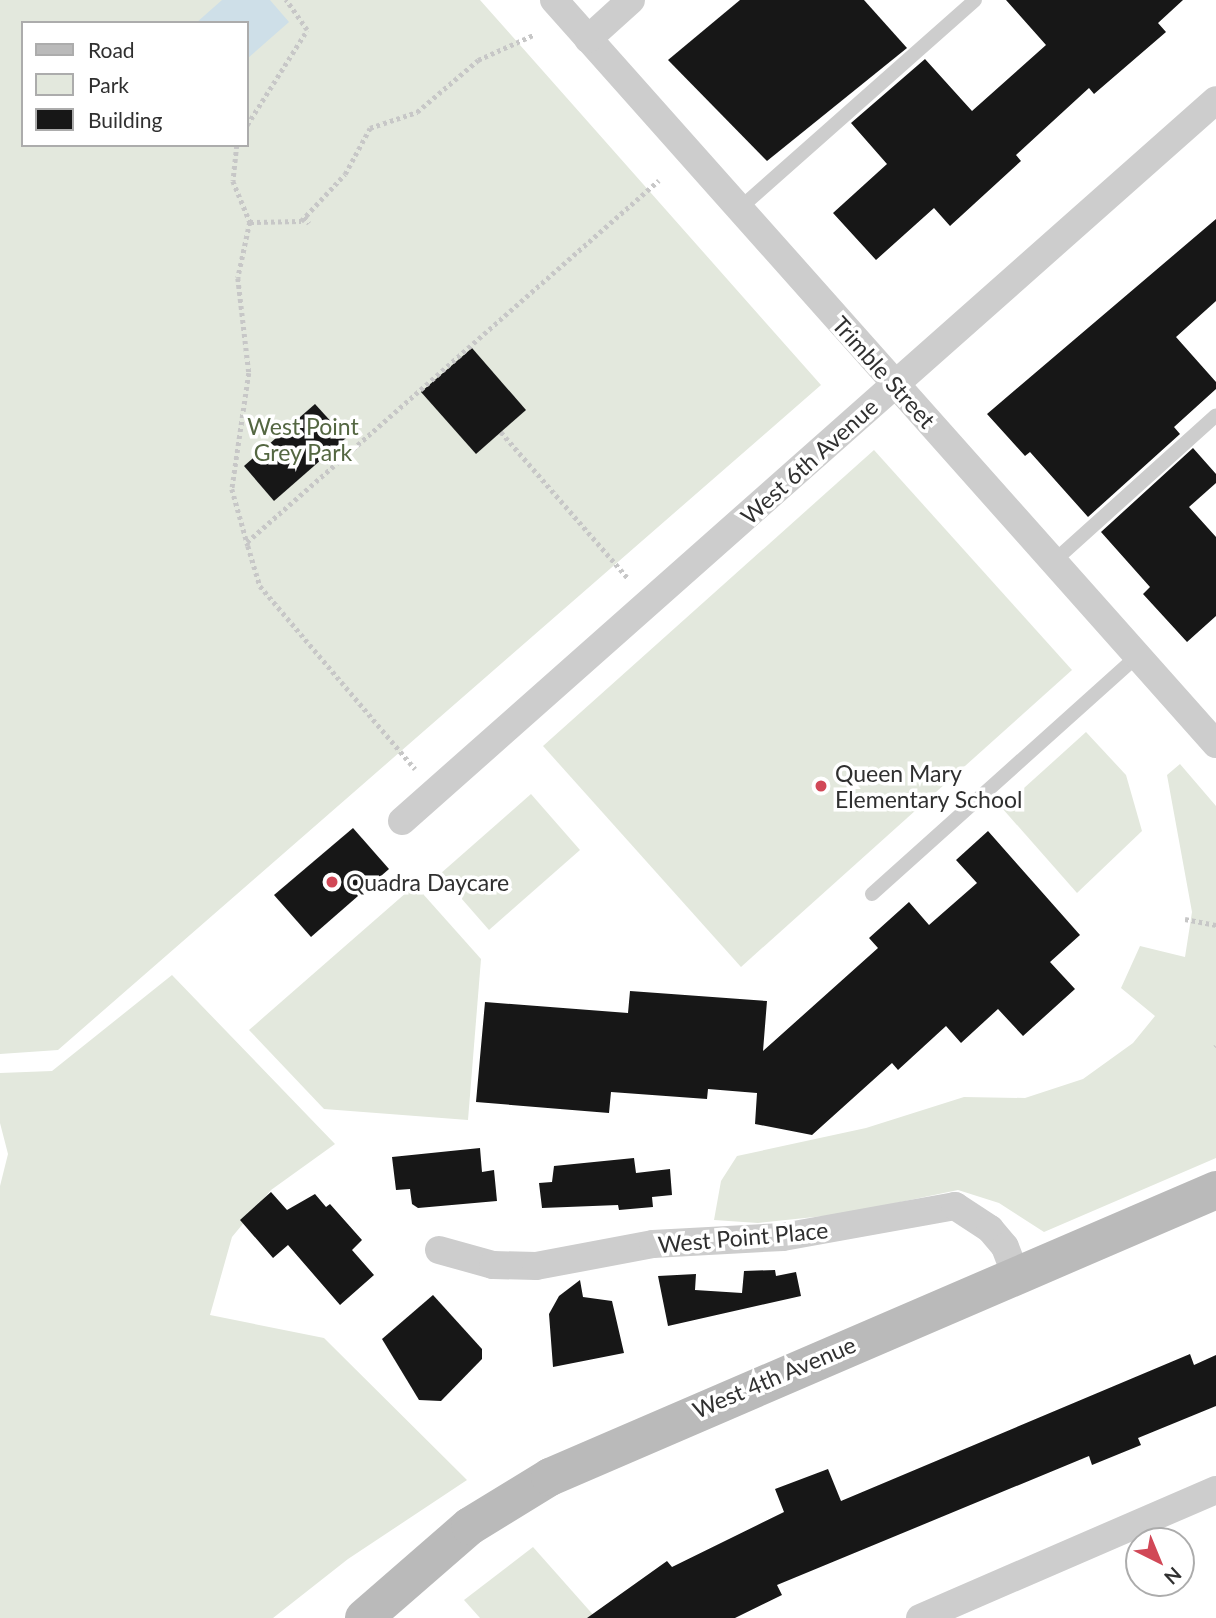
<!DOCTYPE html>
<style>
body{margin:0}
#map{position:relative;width:1216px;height:1618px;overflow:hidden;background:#fff;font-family:Lato,sans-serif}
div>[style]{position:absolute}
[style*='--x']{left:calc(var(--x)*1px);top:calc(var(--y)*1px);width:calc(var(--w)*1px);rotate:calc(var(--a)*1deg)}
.green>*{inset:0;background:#e3e8dd}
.water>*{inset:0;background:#cedfe8}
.building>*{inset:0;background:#171717}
.path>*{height:4.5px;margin-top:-2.25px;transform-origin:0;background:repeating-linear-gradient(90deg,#c7c7c7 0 3.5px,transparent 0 7px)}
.lane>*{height:14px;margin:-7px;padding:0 7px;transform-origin:7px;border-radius:7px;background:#cdcdcd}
.street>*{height:28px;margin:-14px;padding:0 14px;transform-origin:14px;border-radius:14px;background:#cdcdcd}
.secondary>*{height:38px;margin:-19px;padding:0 19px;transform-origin:19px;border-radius:19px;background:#bababa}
.dots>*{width:19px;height:19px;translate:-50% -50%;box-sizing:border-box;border:4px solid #fff;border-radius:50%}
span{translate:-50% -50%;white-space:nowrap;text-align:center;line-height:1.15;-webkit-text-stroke:7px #fff;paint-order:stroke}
.street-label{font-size:23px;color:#303030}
.park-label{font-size:23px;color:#546742}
.poi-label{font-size:23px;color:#303030}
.left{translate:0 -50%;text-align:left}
.legend{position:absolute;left:21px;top:21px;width:228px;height:126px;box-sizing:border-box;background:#fff;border:2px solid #acacac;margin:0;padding:9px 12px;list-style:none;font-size:21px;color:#303030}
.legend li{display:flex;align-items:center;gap:14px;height:35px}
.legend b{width:35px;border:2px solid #acacac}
.north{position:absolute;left:1125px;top:1527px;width:70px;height:70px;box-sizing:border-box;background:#fff;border:2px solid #acacac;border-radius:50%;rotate:137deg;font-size:19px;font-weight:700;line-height:28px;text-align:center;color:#303030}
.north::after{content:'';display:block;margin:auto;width:24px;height:32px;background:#d14857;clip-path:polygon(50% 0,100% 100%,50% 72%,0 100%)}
</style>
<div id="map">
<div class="green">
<div style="clip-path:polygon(evenodd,0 0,480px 0,821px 385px,58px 1050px,0 1054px,0 0,23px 23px,247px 23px,247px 145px,23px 145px,23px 23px)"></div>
<div style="clip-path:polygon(874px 450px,1072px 670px,741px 967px,543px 746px)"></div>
<div style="clip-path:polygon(1086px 732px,1126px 775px,1142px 831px,1077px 893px,1002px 808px)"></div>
<div style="clip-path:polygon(1180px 764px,1216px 806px,1216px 1158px,1044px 1232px,999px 1203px,958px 1190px,843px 1214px,758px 1223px,714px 1220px,721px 1181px,737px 1156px,866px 1128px,964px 1097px,1025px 1098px,1083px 1079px,1133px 1043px,1155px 1016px,1121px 988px,1140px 946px,1185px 957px,1192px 912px,1167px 775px)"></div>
<div style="clip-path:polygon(531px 794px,580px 850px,489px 930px,440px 874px)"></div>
<div style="clip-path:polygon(415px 885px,481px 959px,468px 1120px,324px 1109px,249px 1030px)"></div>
<div style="clip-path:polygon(172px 975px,335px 1144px,271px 1190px,232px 1237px,210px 1315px,324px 1338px,467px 1480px,348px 1559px,273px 1618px,0 1618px,0 1186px,8px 1154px,0 1123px,0 1073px,52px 1071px)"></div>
<div style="clip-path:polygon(533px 1547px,596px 1618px,480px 1618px,464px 1600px)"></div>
</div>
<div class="water">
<div style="clip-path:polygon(222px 0,270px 0,289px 22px,247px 59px,247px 23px,196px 23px)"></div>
</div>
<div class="building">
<div style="clip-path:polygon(740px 0,864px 0,907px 48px,767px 161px,668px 60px)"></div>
<div style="clip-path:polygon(1006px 0,1183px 0,1158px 23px,1166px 32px,1094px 94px,1089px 88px,1016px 155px,1021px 161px,950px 226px,934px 208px,876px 260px,833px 213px,887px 164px,851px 123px,925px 59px,972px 111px,1046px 45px)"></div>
<div style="clip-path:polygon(1216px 219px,1216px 301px,1176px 337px,1216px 382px,1216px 389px,1174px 427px,1180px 434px,1088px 517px,1030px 452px,1025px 456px,987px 414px)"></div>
<div style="clip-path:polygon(472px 348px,526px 410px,476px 454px,421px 392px)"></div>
<div style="clip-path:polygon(315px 404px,346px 438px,274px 501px,244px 466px)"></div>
<div style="clip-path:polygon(1193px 448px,1216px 474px,1216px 483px,1189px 507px,1216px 537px,1216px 616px,1187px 642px,1143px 594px,1150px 587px,1101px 532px)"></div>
<div style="clip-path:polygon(353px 828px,389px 869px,311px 937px,274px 895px)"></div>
<div style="clip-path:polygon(988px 831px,1080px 935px,1050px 962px,1075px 989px,1023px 1036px,998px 1009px,961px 1043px,946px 1026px,898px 1070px,892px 1063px,812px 1135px,755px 1124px,757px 1093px,708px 1089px,707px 1099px,611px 1092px,609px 1113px,476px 1102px,485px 1002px,628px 1013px,630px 991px,767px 1001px,763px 1051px,878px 948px,869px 938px,909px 902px,929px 925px,977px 883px,956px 860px)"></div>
<div style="clip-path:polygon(480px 1148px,482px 1172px,494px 1170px,497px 1201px,418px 1208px,412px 1204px,410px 1189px,396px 1190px,392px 1157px)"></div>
<div style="clip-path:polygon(634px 1158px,636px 1173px,670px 1169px,672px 1195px,652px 1197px,653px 1207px,619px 1210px,618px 1205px,542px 1208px,539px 1183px,552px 1182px,554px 1166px)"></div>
<div style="clip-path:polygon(271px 1192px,287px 1210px,315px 1194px,326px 1207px,330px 1204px,362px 1240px,352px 1250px,374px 1275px,340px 1305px,288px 1245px,273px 1258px,240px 1220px)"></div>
<div style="clip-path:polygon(775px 1270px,776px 1276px,796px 1272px,801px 1296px,668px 1326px,658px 1276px,696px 1274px,695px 1290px,742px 1293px,744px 1271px)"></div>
<div style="clip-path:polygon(580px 1280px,583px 1297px,612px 1301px,624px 1353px,553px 1367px,549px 1314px,559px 1296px)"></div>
<div style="clip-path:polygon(433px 1295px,482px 1349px,482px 1359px,441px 1401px,419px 1400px,382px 1339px)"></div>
<div style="clip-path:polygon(1190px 1354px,1194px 1365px,1216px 1355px,1216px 1406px,1138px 1438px,1141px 1445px,1092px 1465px,1089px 1456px,777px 1585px,782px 1595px,735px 1618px,587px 1618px,667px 1561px,672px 1567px,784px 1512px,775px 1489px,828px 1469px,841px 1501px)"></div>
</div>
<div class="path">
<div style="--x:247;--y:125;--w:112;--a:-57.7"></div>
<div style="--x:307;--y:30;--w:37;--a:-125"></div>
<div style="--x:237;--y:145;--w:36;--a:96"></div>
<div style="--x:233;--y:181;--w:44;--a:67.5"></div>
<div style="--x:250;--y:222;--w:57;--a:102.1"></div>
<div style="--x:238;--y:278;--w:96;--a:83.4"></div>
<div style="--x:249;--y:373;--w:117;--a:98.3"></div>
<div style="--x:232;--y:489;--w:59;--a:74.3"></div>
<div style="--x:248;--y:546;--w:42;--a:73.3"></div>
<div style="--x:260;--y:586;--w:240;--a:49.7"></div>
<div style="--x:304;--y:217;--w:8;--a:50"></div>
<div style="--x:250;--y:222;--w:51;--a:-1.1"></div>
<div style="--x:301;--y:221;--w:64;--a:-46.9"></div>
<div style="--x:345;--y:174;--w:52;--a:-61.5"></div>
<div style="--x:370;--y:128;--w:50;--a:-18.8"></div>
<div style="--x:417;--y:112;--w:80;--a:-40.4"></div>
<div style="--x:478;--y:60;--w:60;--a:-24.4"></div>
<div style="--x:501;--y:432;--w:195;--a:49"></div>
<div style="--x:247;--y:542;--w:548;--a:-41.3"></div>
<div style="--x:1185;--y:919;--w:32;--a:11"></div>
<div style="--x:1215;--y:1047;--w:1;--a:-45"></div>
</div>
<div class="lane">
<div style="--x:739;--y:209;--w:315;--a:-41.5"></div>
<div style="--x:1053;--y:562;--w:219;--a:-42"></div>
<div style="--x:872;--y:894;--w:356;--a:-41.9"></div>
</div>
<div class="street">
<div style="--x:554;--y:0;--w:996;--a:48.34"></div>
<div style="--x:588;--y:39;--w:58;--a:-42.2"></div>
<div style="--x:402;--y:821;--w:1087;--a:-41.53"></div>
<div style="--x:439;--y:1250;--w:56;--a:15.5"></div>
<div style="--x:493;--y:1265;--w:43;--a:1.3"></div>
<div style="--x:536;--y:1266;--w:119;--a:-10.6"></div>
<div style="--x:653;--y:1244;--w:130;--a:-3.1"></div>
<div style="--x:783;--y:1237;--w:175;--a:-10.2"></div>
<div style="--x:955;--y:1206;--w:42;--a:33.3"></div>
<div style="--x:990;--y:1229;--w:23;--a:50"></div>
<div style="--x:1005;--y:1247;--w:28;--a:69"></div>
<div style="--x:920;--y:1618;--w:322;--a:-23.4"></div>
</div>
<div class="secondary">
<div style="--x:364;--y:1618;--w:140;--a:-41"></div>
<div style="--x:470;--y:1526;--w:94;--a:-31.5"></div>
<div style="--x:550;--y:1477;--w:725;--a:-23.31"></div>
</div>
<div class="dots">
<div style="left:821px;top:786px;background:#d14857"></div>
<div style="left:332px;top:882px;background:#d14857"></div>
</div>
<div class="street-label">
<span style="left:884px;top:372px;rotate:48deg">Trimble Street</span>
<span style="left:809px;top:461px;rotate:-42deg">West 6th Avenue</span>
<span style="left:743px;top:1237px;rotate:-5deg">West Point Place</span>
<span style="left:774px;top:1377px;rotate:-23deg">West 4th Avenue</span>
</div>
<div class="park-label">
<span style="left:303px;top:439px">West Point<br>Grey Park</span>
</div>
<div class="poi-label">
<span class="left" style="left:835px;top:786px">Queen Mary<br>Elementary School</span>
<span class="left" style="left:346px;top:882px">Quadra Daycare</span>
</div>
<ul class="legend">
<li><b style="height:9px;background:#bababa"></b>Road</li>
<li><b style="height:19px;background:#e3e8dd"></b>Park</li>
<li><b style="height:19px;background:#171717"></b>Building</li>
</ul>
<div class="north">N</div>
</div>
